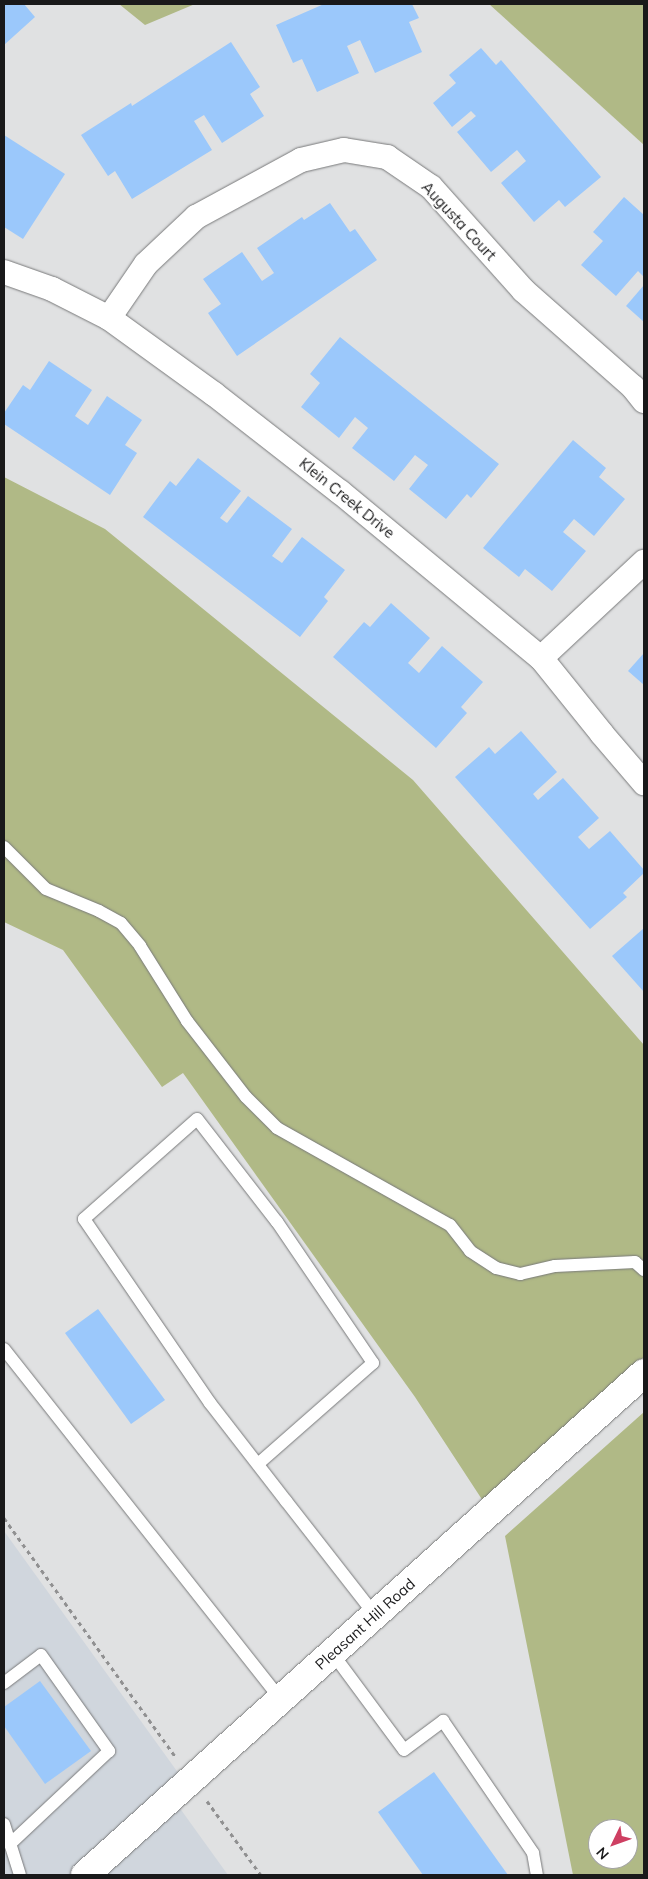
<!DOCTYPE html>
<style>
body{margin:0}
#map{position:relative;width:648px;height:1879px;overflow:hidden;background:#e0e1e2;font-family:Mulish,sans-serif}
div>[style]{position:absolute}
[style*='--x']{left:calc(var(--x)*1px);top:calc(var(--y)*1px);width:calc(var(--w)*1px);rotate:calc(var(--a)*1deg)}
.built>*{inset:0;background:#d0d6dd}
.green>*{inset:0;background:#b0b986}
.building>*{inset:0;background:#9bc8fb}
.path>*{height:3px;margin-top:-1.5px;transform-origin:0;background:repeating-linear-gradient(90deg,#909091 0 4px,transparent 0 8px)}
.roads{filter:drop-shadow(0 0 1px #78797a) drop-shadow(0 0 1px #78797a)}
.lane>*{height:12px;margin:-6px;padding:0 6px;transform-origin:6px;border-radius:6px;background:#fff}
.street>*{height:24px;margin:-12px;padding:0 12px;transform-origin:12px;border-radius:12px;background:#fff}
.secondary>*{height:28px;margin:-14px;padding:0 14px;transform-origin:14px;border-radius:14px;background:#fff}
span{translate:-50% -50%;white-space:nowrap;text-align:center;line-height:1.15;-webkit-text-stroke:4px #fff;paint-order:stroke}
.street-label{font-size:15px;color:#19191a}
.frame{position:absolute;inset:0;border:5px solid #19191a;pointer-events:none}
.north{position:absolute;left:588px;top:1819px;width:50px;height:50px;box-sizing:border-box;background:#fff;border:1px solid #a3a3a3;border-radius:50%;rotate:228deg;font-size:14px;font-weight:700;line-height:20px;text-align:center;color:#19191a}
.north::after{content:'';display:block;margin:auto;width:18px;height:22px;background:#ce3f62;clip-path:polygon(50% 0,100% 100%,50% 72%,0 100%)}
</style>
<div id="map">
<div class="built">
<div style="clip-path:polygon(4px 1531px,179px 1774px,69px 1875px,4px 1875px)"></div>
<div style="clip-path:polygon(179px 1807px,228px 1875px,104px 1875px)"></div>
</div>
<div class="green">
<div style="clip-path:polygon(119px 4px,195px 4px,145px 25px)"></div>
<div style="clip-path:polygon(489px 4px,644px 4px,644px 145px)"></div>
<div style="clip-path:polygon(4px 477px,105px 529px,413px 780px,644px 1045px,644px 1357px,483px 1501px,415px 1397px,183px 1073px,162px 1087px,63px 950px,4px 922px)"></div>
<div style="clip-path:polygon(evenodd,644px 1412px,644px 1875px,573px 1875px,505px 1536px,644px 1412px,598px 1829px,628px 1829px,628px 1859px,598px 1859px,598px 1829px)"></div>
</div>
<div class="building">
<div style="clip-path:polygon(4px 4px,24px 4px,35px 17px,4px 45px)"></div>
<div style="clip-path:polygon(324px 4px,412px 4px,419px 18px,409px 22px,422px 52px,375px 73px,360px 40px,347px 46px,359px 73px,317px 92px,302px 59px,293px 63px,276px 25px)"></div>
<div style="clip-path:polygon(231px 42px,260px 87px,250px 94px,264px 116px,222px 143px,204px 115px,194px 121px,212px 150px,132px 199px,115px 171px,108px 176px,81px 135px,131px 103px,132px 106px)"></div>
<div style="clip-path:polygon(481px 48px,496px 65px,501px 60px,601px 177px,565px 207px,559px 200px,534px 222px,501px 183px,526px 161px,517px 150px,491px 172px,457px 132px,476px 116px,471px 111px,452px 127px,433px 103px,456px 83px,449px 75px)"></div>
<div style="clip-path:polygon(4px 135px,65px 174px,23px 239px,4px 227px)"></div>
<div style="clip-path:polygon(624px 197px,644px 215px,644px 277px,638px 271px,616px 296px,581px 265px,603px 241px,593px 232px)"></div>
<div style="clip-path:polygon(330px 203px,350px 232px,355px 229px,377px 260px,237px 356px,208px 313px,221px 304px,203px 279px,242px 252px,262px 281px,274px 273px,257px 248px,302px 217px,304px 220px)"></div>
<div style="clip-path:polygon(644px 285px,644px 322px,626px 306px)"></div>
<div style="clip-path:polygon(340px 337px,499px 464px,471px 498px,467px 494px,446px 519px,409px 489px,428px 465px,415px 455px,394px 481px,352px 448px,368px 428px,355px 417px,339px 438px,301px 407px,320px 383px,310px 374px)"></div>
<div style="clip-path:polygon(49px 361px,92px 390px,75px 416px,88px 425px,107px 396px,142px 420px,125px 445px,137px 453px,110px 495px,4px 424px,4px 413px,23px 385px,30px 390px)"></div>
<div style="clip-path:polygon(573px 440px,606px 468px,599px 477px,625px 499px,594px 536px,574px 519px,563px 532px,586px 551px,552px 591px,525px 569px,519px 577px,483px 548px)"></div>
<div style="clip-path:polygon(198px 458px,241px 491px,220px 518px,227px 523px,248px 496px,292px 529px,272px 556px,282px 563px,302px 537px,345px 570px,324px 597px,328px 601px,300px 637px,143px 517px,170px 481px,176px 486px)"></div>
<div style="clip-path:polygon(391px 603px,430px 638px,408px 663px,419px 673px,442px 646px,483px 682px,461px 707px,467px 713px,436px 748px,333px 657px,364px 622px,370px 627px)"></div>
<div style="clip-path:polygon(644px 653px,644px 685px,628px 671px)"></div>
<div style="clip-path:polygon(521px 731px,557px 772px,533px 794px,538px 800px,563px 778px,599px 818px,578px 837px,589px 849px,610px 831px,644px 870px,644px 873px,623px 893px,627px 897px,590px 929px,455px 777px,489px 747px,495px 754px)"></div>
<div style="clip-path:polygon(644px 928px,644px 992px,612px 956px)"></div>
<div style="clip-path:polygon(98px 1309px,165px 1400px,131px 1424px,65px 1333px)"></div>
<div style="clip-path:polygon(40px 1681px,91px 1751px,45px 1784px,4px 1726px,4px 1707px)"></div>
<div style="clip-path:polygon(434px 1772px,508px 1875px,423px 1875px,378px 1812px)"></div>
</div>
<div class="path">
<div style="--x:4;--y:1518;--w:294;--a:54.3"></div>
<div style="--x:207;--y:1801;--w:92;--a:53.9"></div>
</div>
<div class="roads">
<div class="lane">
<div style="--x:4;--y:847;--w:59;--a:45"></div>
<div style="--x:46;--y:889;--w:57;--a:22.5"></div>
<div style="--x:99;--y:911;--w:25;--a:29"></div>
<div style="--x:121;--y:923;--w:30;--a:50"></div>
<div style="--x:140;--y:946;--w:89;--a:57.9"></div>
<div style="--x:187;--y:1021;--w:96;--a:52.2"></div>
<div style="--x:246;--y:1097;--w:44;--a:45"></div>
<div style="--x:277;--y:1128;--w:198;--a:29.3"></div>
<div style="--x:450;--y:1225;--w:33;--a:52"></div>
<div style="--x:470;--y:1251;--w:31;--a:33"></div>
<div style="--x:496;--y:1268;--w:25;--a:14"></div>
<div style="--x:520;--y:1274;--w:36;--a:-13"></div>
<div style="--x:555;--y:1266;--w:80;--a:-2.9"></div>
<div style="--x:635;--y:1262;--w:12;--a:42"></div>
<div style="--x:4;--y:1349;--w:447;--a:51.7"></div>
<div style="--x:258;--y:1464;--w:153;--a:-41.3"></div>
<div style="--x:373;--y:1363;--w:171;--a:-124.2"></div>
<div style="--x:277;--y:1222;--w:130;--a:-127.8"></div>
<div style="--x:197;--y:1119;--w:151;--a:138.5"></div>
<div style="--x:84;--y:1219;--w:223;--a:55.6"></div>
<div style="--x:210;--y:1403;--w:124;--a:52.2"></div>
<div style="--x:286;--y:1501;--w:145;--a:52"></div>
<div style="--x:333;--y:1654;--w:119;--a:53.5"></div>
<div style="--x:404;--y:1750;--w:49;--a:-36.6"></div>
<div style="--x:443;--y:1721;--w:160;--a:55.7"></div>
<div style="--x:533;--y:1853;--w:22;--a:80"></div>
<div style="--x:4;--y:1683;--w:46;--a:-37.1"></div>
<div style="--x:41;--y:1655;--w:118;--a:54.7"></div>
<div style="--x:109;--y:1751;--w:136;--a:136.8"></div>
<div style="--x:4;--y:1824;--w:53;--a:72.6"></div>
</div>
<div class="street">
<div style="--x:4;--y:272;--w:51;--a:19.5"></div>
<div style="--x:52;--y:289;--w:64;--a:27"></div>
<div style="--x:109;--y:318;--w:130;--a:35.9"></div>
<div style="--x:214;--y:394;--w:160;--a:37.9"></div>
<div style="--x:340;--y:492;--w:261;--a:39.6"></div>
<div style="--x:541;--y:658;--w:97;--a:51.2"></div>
<div style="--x:602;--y:734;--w:65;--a:49.4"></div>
<div style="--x:109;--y:318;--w:65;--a:-55.6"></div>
<div style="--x:146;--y:264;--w:69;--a:-43.2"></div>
<div style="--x:196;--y:217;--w:119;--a:-28.5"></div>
<div style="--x:301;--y:160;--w:44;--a:-13.1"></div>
<div style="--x:344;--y:150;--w:44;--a:9.2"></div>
<div style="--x:387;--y:157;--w:53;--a:34.3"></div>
<div style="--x:431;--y:187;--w:138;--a:48.2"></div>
<div style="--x:523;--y:290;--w:147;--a:41.4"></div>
<div style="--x:633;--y:387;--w:18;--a:52"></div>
<div style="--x:541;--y:658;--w:141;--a:-43"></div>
</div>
<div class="secondary">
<div style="--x:85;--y:1875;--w:751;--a:-41.92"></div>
</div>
</div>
<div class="street-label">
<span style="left:459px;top:221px;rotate:47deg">Augusta Court</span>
<span style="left:347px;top:498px;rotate:39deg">Klein Creek Drive</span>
<span style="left:365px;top:1624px;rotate:-42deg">Pleasant Hill Road</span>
</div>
<div class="frame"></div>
<div class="north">N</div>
</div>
